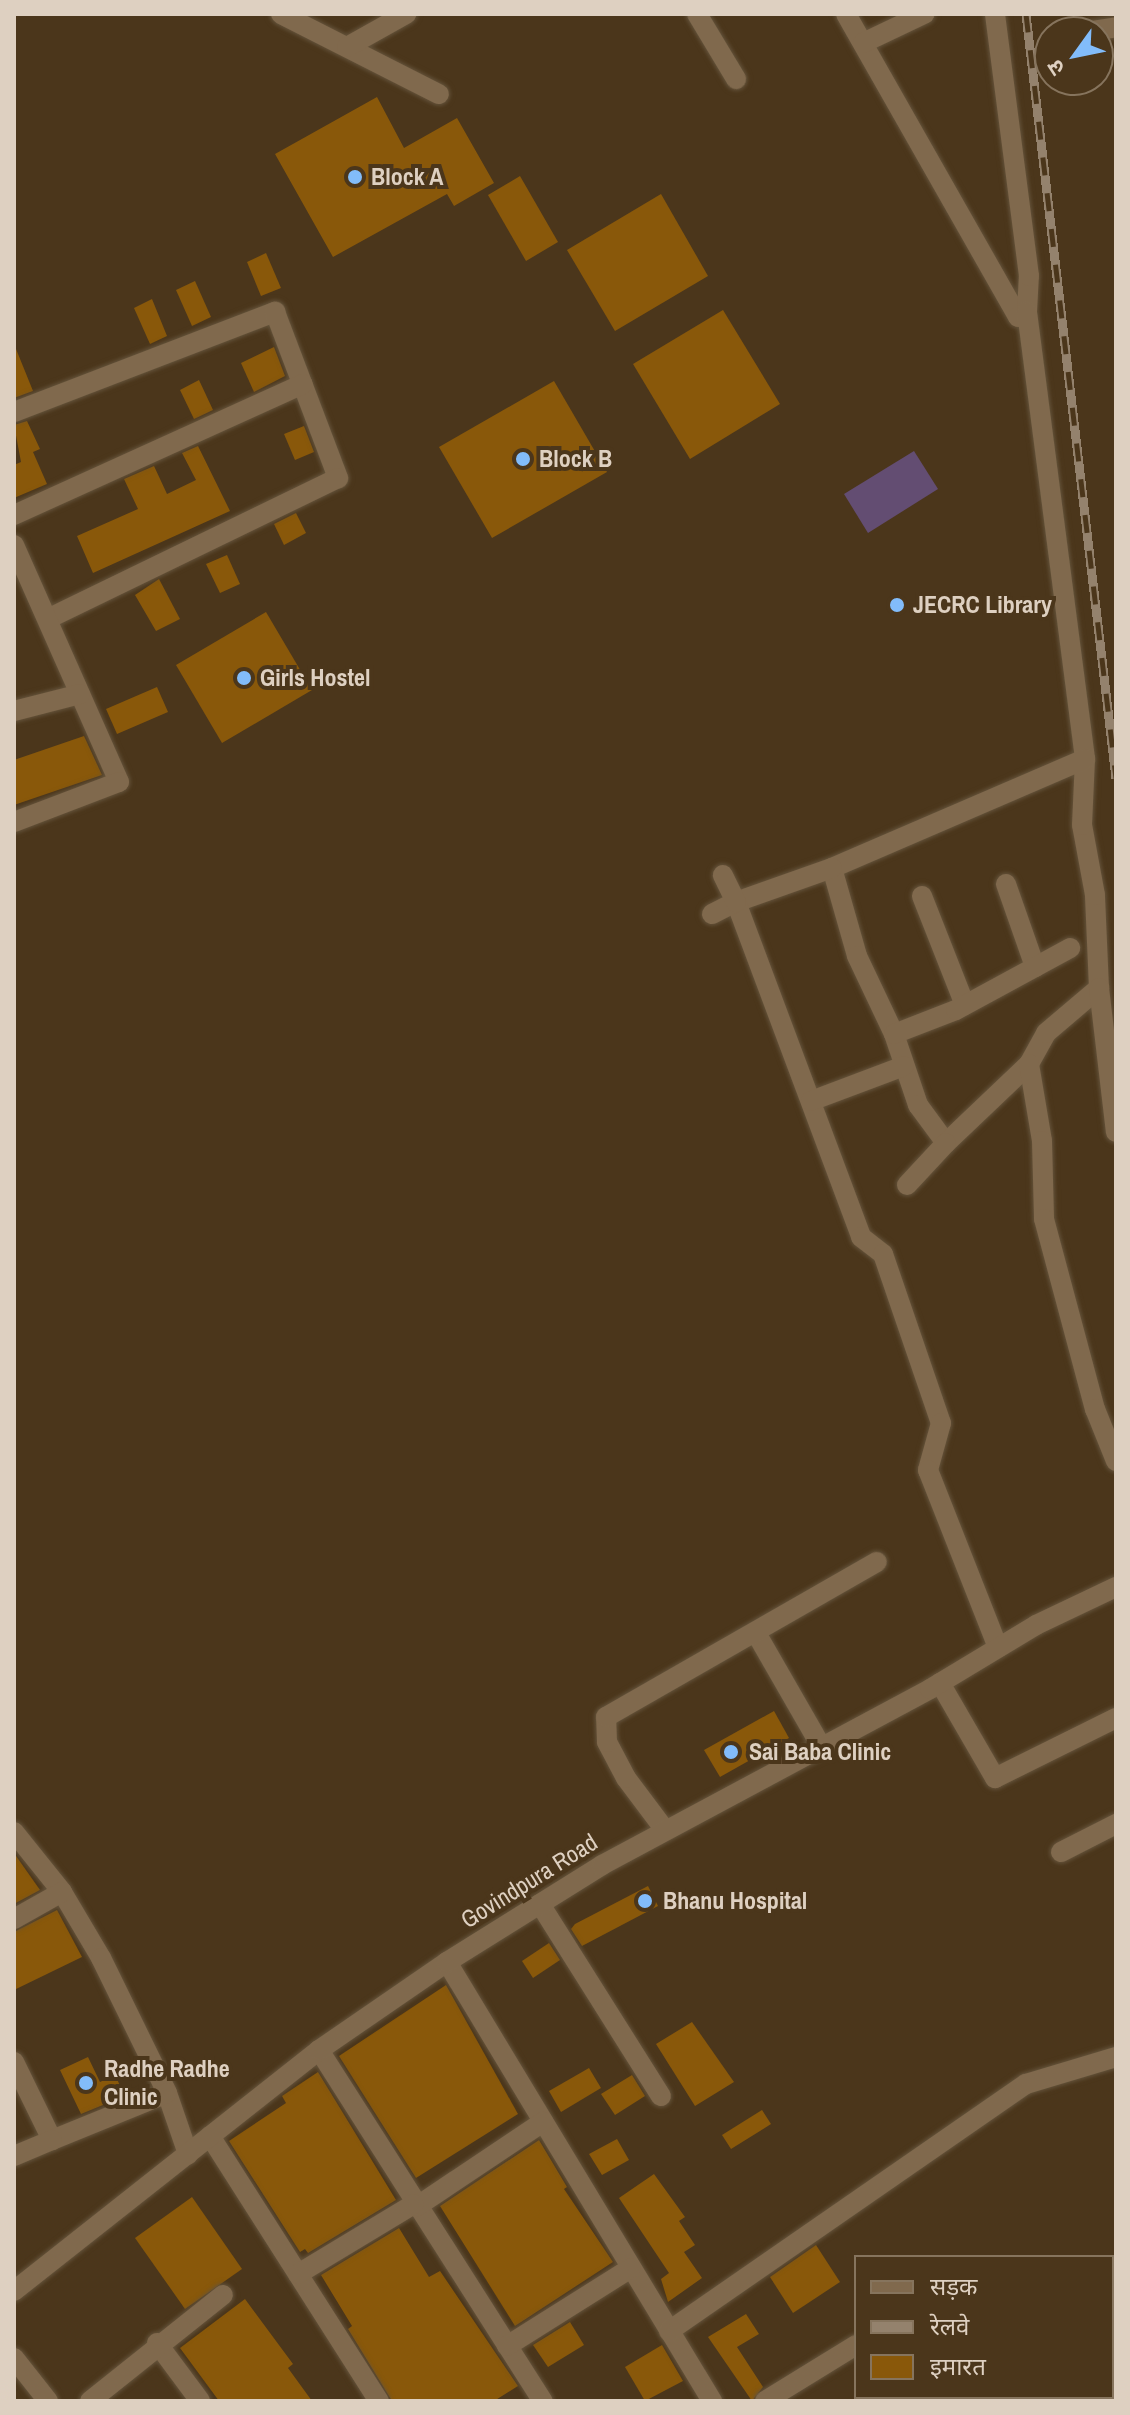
<!DOCTYPE html>
<meta charset="utf-8">
<style>
body{margin:0}
#map{position:relative;width:1130px;height:2415px;overflow:hidden;background:#4b361b;font-family:"Archivo Narrow","Noto Sans Devanagari",sans-serif}
div>[style]{position:absolute}
[style*='--x']{left:calc(var(--x)*1px);top:calc(var(--y)*1px);width:calc(var(--w)*1px);rotate:calc(var(--a)*1deg)}
.green>*{inset:0;background:#634d72}
.building>*{inset:0;background:#89580a}
.roads{filter:drop-shadow(0 0 2px #64533b) drop-shadow(0 0 2px #64533b)}
.minor>*{height:20px;margin:-10px;padding:0 10px;transform-origin:10px;border-radius:10px;background:#80694d}
.tertiary>*{height:20px;margin:-10px;padding:0 10px;transform-origin:10px;border-radius:10px;background:#80694d}
.rail>*{height:9px;margin-top:-4.5px;transform-origin:0;background:repeating-linear-gradient(90deg,#4b361b 0 18px,#94826d 0 36px);box-sizing:border-box;border-block:2px solid #94826d}
.dots>*{width:22px;height:22px;translate:-50% -50%;box-sizing:border-box;border:4px solid #4b361b;border-radius:50%}
span{translate:-50% -50%;white-space:nowrap;text-align:center;line-height:1.15;-webkit-text-stroke:8px #4b361b;paint-order:stroke}
.poi-label{font-size:24px;color:#ded0c1;font-weight:700}
.left{translate:0 -50%;text-align:left}
.street-label{font-size:24px;color:#ded0c1}
.frame{position:absolute;inset:0;border:16px solid #ded0c1;pointer-events:none}
.legend{position:absolute;left:854px;top:2255px;width:260px;height:144px;box-sizing:border-box;background:#4b361b;border:2px solid #86745d;margin:0;padding:10px 14px;list-style:none;font-size:24px;color:#ded0c1}
.legend li{display:flex;align-items:center;gap:16px;height:40px}
.legend b{width:40px;border:2px solid #86745d}
.north{position:absolute;left:1034px;top:16px;width:80px;height:80px;box-sizing:border-box;background:#4b361b;border:2px solid #86745d;border-radius:50%;rotate:237deg;font-size:22px;font-weight:700;line-height:32px;text-align:center;color:#ded0c1}
.north::after{content:'';display:block;margin:auto;width:28px;height:36px;background:#82bcfa;clip-path:polygon(50% 0,100% 100%,50% 72%,0 100%)}
</style>
<div id="map">
<div class="green">
<div style="clip-path:polygon(914px 451px,938px 489px,868px 533px,844px 494px)"></div>
</div>
<div class="building">
<div style="clip-path:polygon(377px 97px,404px 148px,457px 118px,494px 183px,454px 206px,447px 194px,333px 257px,275px 154px)"></div>
<div style="clip-path:polygon(520px 176px,558px 242px,526px 261px,488px 195px)"></div>
<div style="clip-path:polygon(661px 194px,708px 276px,615px 331px,567px 250px)"></div>
<div style="clip-path:polygon(266px 253px,281px 288px,261px 296px,247px 262px)"></div>
<div style="clip-path:polygon(195px 281px,211px 317px,192px 326px,176px 290px)"></div>
<div style="clip-path:polygon(152px 299px,167px 336px,150px 344px,134px 308px)"></div>
<div style="clip-path:polygon(723px 310px,780px 404px,690px 459px,633px 364px)"></div>
<div style="clip-path:polygon(14px 344px,33px 391px,14px 398px)"></div>
<div style="clip-path:polygon(274px 347px,285px 376px,254px 392px,241px 363px)"></div>
<div style="clip-path:polygon(199px 380px,213px 410px,194px 419px,180px 390px)"></div>
<div style="clip-path:polygon(554px 381px,607px 472px,492px 538px,439px 447px)"></div>
<div style="clip-path:polygon(27px 421px,40px 449px,33px 452px,47px 484px,14px 498px,14px 465px,21px 462px,14px 425px)"></div>
<div style="clip-path:polygon(304px 426px,314px 452px,295px 460px,284px 434px)"></div>
<div style="clip-path:polygon(198px 446px,230px 511px,93px 573px,77px 536px,138px 509px,124px 479px,154px 466px,167px 494px,196px 480px,182px 453px)"></div>
<div style="clip-path:polygon(296px 513px,306px 533px,284px 545px,274px 524px)"></div>
<div style="clip-path:polygon(227px 555px,240px 584px,220px 593px,206px 564px)"></div>
<div style="clip-path:polygon(159px 579px,180px 619px,156px 631px,135px 595px)"></div>
<div style="clip-path:polygon(266px 612px,312px 690px,222px 743px,176px 665px)"></div>
<div style="clip-path:polygon(157px 687px,168px 712px,117px 734px,106px 709px)"></div>
<div style="clip-path:polygon(84px 736px,102px 775px,14px 805px,14px 760px)"></div>
<div style="clip-path:polygon(774px 1711px,789px 1738px,720px 1777px,704px 1750px)"></div>
<div style="clip-path:polygon(14px 1853px,40px 1890px,14px 1904px)"></div>
<div style="clip-path:polygon(648px 1886px,658px 1906px,582px 1946px,571px 1929px,575px 1924px)"></div>
<div style="clip-path:polygon(57px 1910px,82px 1957px,14px 1990px,14px 1932px)"></div>
<div style="clip-path:polygon(549px 1943px,560px 1960px,533px 1978px,522px 1961px)"></div>
<div style="clip-path:polygon(446px 1985px,518px 2114px,416px 2178px,339px 2056px)"></div>
<div style="clip-path:polygon(692px 2022px,734px 2082px,695px 2106px,656px 2044px)"></div>
<div style="clip-path:polygon(88px 2057px,100px 2082px,115px 2075px,125px 2096px,81px 2114px,60px 2070px)"></div>
<div style="clip-path:polygon(589px 2068px,601px 2088px,561px 2112px,549px 2091px)"></div>
<div style="clip-path:polygon(318px 2072px,396px 2200px,308px 2253px,305px 2249px,300px 2252px,229px 2141px,286px 2103px,282px 2096px)"></div>
<div style="clip-path:polygon(632px 2075px,645px 2096px,615px 2115px,601px 2094px)"></div>
<div style="clip-path:polygon(762px 2110px,771px 2124px,731px 2149px,722px 2135px)"></div>
<div style="clip-path:polygon(617px 2139px,629px 2160px,602px 2175px,589px 2154px)"></div>
<div style="clip-path:polygon(539px 2140px,567px 2187px,564px 2189px,613px 2262px,515px 2326px,440px 2206px)"></div>
<div style="clip-path:polygon(654px 2174px,685px 2217px,679px 2221px,695px 2245px,684px 2252px,702px 2278px,668px 2302px,661px 2279px,669px 2273px,619px 2198px)"></div>
<div style="clip-path:polygon(192px 2197px,242px 2269px,185px 2309px,135px 2238px)"></div>
<div style="clip-path:polygon(399px 2228px,429px 2277px,440px 2271px,518px 2386px,494px 2401px,392px 2401px,348px 2329px,352px 2326px,321px 2275px)"></div>
<div style="clip-path:polygon(816px 2245px,840px 2282px,793px 2313px,770px 2277px)"></div>
<div style="clip-path:polygon(245px 2299px,293px 2364px,288px 2368px,312px 2401px,219px 2401px,180px 2348px)"></div>
<div style="clip-path:polygon(746px 2314px,759px 2334px,737px 2347px,763px 2387px,752px 2401px,708px 2337px)"></div>
<div style="clip-path:polygon(570px 2322px,584px 2345px,548px 2367px,533px 2345px)"></div>
<div style="clip-path:polygon(662px 2345px,683px 2381px,645px 2401px,625px 2367px)"></div>
</div>
<div class="roads">
<div class="minor">
<div style="--x:281;--y:14;--w:177;--a:26.9"></div>
<div style="--x:697;--y:14;--w:76;--a:59"></div>
<div style="--x:846;--y:14;--w:348;--a:60.4"></div>
<div style="--x:1018;--y:317;--w:10;--a:-29"></div>
<div style="--x:1027;--y:312;--w:36;--a:-87"></div>
<div style="--x:1029;--y:276;--w:264;--a:-97.4"></div>
<div style="--x:1086;--y:32;--w:30;--a:-9"></div>
<div style="--x:863;--y:43;--w:68;--a:-25.4"></div>
<div style="--x:347;--y:47;--w:68;--a:-29.2"></div>
<div style="--x:1027;--y:312;--w:451;--a:82.6"></div>
<div style="--x:14;--y:412;--w:280;--a:-21"></div>
<div style="--x:275;--y:312;--w:178;--a:69.2"></div>
<div style="--x:338;--y:478;--w:323;--a:154.1"></div>
<div style="--x:14;--y:515;--w:317;--a:-24.4"></div>
<div style="--x:14;--y:545;--w:259;--a:66.1"></div>
<div style="--x:119;--y:782;--w:112;--a:159.1"></div>
<div style="--x:14;--y:711;--w:68;--a:-14.4"></div>
<div style="--x:832;--y:868;--w:91;--a:74.1"></div>
<div style="--x:857;--y:956;--w:86;--a:64.6"></div>
<div style="--x:894;--y:1034;--w:75;--a:71.3"></div>
<div style="--x:918;--y:1105;--w:47;--a:53.6"></div>
<div style="--x:946;--y:1143;--w:115;--a:-43.6"></div>
<div style="--x:1029;--y:1064;--w:35;--a:-61"></div>
<div style="--x:1046;--y:1033;--w:70;--a:-40.3"></div>
<div style="--x:1099;--y:988;--w:93;--a:-92.5"></div>
<div style="--x:1095;--y:895;--w:71;--a:-100.5"></div>
<div style="--x:1082;--y:825;--w:66;--a:-87.4"></div>
<div style="--x:1085;--y:759;--w:275;--a:156.7"></div>
<div style="--x:832;--y:868;--w:102;--a:160.5"></div>
<div style="--x:736;--y:902;--w:358;--a:69.5"></div>
<div style="--x:861;--y:1237;--w:28;--a:38"></div>
<div style="--x:883;--y:1254;--w:179;--a:71.1"></div>
<div style="--x:941;--y:1423;--w:49;--a:105.5"></div>
<div style="--x:928;--y:1470;--w:191;--a:68.5"></div>
<div style="--x:1006;--y:884;--w:88;--a:70.7"></div>
<div style="--x:922;--y:896;--w:117;--a:68.5"></div>
<div style="--x:712;--y:914;--w:27;--a:-27"></div>
<div style="--x:736;--y:902;--w:30;--a:-116"></div>
<div style="--x:1099;--y:988;--w:145;--a:83.3"></div>
<div style="--x:894;--y:1034;--w:66;--a:-21.2"></div>
<div style="--x:956;--y:1010;--w:130;--a:-28.5"></div>
<div style="--x:1029;--y:1064;--w:78;--a:80.4"></div>
<div style="--x:1042;--y:1141;--w:78;--a:88.5"></div>
<div style="--x:1044;--y:1219;--w:197;--a:75"></div>
<div style="--x:1095;--y:1409;--w:56;--a:68"></div>
<div style="--x:811;--y:1101;--w:99;--a:-20.6"></div>
<div style="--x:907;--y:1185;--w:57;--a:-47.1"></div>
<div style="--x:756;--y:1633;--w:133;--a:60.1"></div>
<div style="--x:940;--y:1683;--w:110;--a:59.9"></div>
<div style="--x:995;--y:1778;--w:135;--a:-26.4"></div>
<div style="--x:665;--y:1830;--w:65;--a:-126.9"></div>
<div style="--x:626;--y:1778;--w:41;--a:-117.8"></div>
<div style="--x:607;--y:1742;--w:25;--a:-92"></div>
<div style="--x:606;--y:1717;--w:312;--a:-29.8"></div>
<div style="--x:14;--y:1832;--w:77;--a:51.3"></div>
<div style="--x:62;--y:1892;--w:77;--a:59.4"></div>
<div style="--x:101;--y:1958;--w:150;--a:63.9"></div>
<div style="--x:167;--y:2093;--w:65;--a:71"></div>
<div style="--x:1061;--y:1852;--w:62;--a:-27"></div>
<div style="--x:540;--y:1904;--w:227;--a:57.8"></div>
<div style="--x:14;--y:1919;--w:55;--a:-29.4"></div>
<div style="--x:447;--y:1962;--w:513;--a:58.88"></div>
<div style="--x:319;--y:2050;--w:416;--a:57.5"></div>
<div style="--x:14;--y:2062;--w:87;--a:64"></div>
<div style="--x:52;--y:2140;--w:124;--a:-22.2"></div>
<div style="--x:210;--y:2136;--w:314;--a:57.5"></div>
<div style="--x:14;--y:2156;--w:41;--a:-22.8"></div>
<div style="--x:416;--y:2207;--w:153;--a:-33.8"></div>
<div style="--x:298;--y:2274;--w:135;--a:-31.1"></div>
<div style="--x:669;--y:2331;--w:434;--a:-34.7"></div>
<div style="--x:1026;--y:2084;--w:94;--a:-16.7"></div>
<div style="--x:157;--y:2343;--w:72;--a:53.4"></div>
<div style="--x:507;--y:2346;--w:146;--a:-32.2"></div>
<div style="--x:14;--y:2358;--w:55;--a:51.7"></div>
<div style="--x:90;--y:2401;--w:170;--a:-38.6"></div>
<div style="--x:765;--y:2401;--w:107;--a:-31.6"></div>
</div>
<div class="tertiary">
<div style="--x:14;--y:2291;--w:389;--a:-38.3"></div>
<div style="--x:319;--y:2050;--w:155;--a:-34.5"></div>
<div style="--x:447;--y:1962;--w:183;--a:-32"></div>
<div style="--x:602;--y:1865;--w:372;--a:-28.2"></div>
<div style="--x:930;--y:1689;--w:124;--a:-31.1"></div>
<div style="--x:1036;--y:1625;--w:89;--a:-25.4"></div>
</div>
</div>
<div class="rail">
<div style="--x:1026;--y:14;--w:769;--a:83.28"></div>
</div>
<div class="dots">
<div style="left:355px;top:177px;background:#82bcfa"></div>
<div style="left:523px;top:459px;background:#82bcfa"></div>
<div style="left:897px;top:605px;background:#82bcfa"></div>
<div style="left:244px;top:678px;background:#82bcfa"></div>
<div style="left:731px;top:1752px;background:#82bcfa"></div>
<div style="left:645px;top:1901px;background:#82bcfa"></div>
<div style="left:86px;top:2083px;background:#82bcfa"></div>
</div>
<div class="poi-label">
<span class="left" style="left:371px;top:177px">Block A</span>
<span class="left" style="left:539px;top:459px">Block B</span>
<span class="left" style="left:913px;top:605px">JECRC Library</span>
<span class="left" style="left:260px;top:678px">Girls Hostel</span>
<span class="left" style="left:749px;top:1752px">Sai Baba Clinic</span>
<span class="left" style="left:663px;top:1901px">Bhanu Hospital</span>
<span class="left" style="left:104px;top:2083px">Radhe Radhe<br>Clinic</span>
</div>
<div class="street-label">
<span style="left:529px;top:1881px;rotate:-32deg">Govindpura Road</span>
</div>
<div class="frame"></div>
<ul class="legend">
<li><b style="height:10px;background:#80694d"></b>सड़क</li>
<li><b style="height:10px;background:#94826d"></b>रेलवे</li>
<li><b style="height:22px;background:#89580a"></b>इमारत</li>
</ul>
<div class="north">उ</div>
</div>
